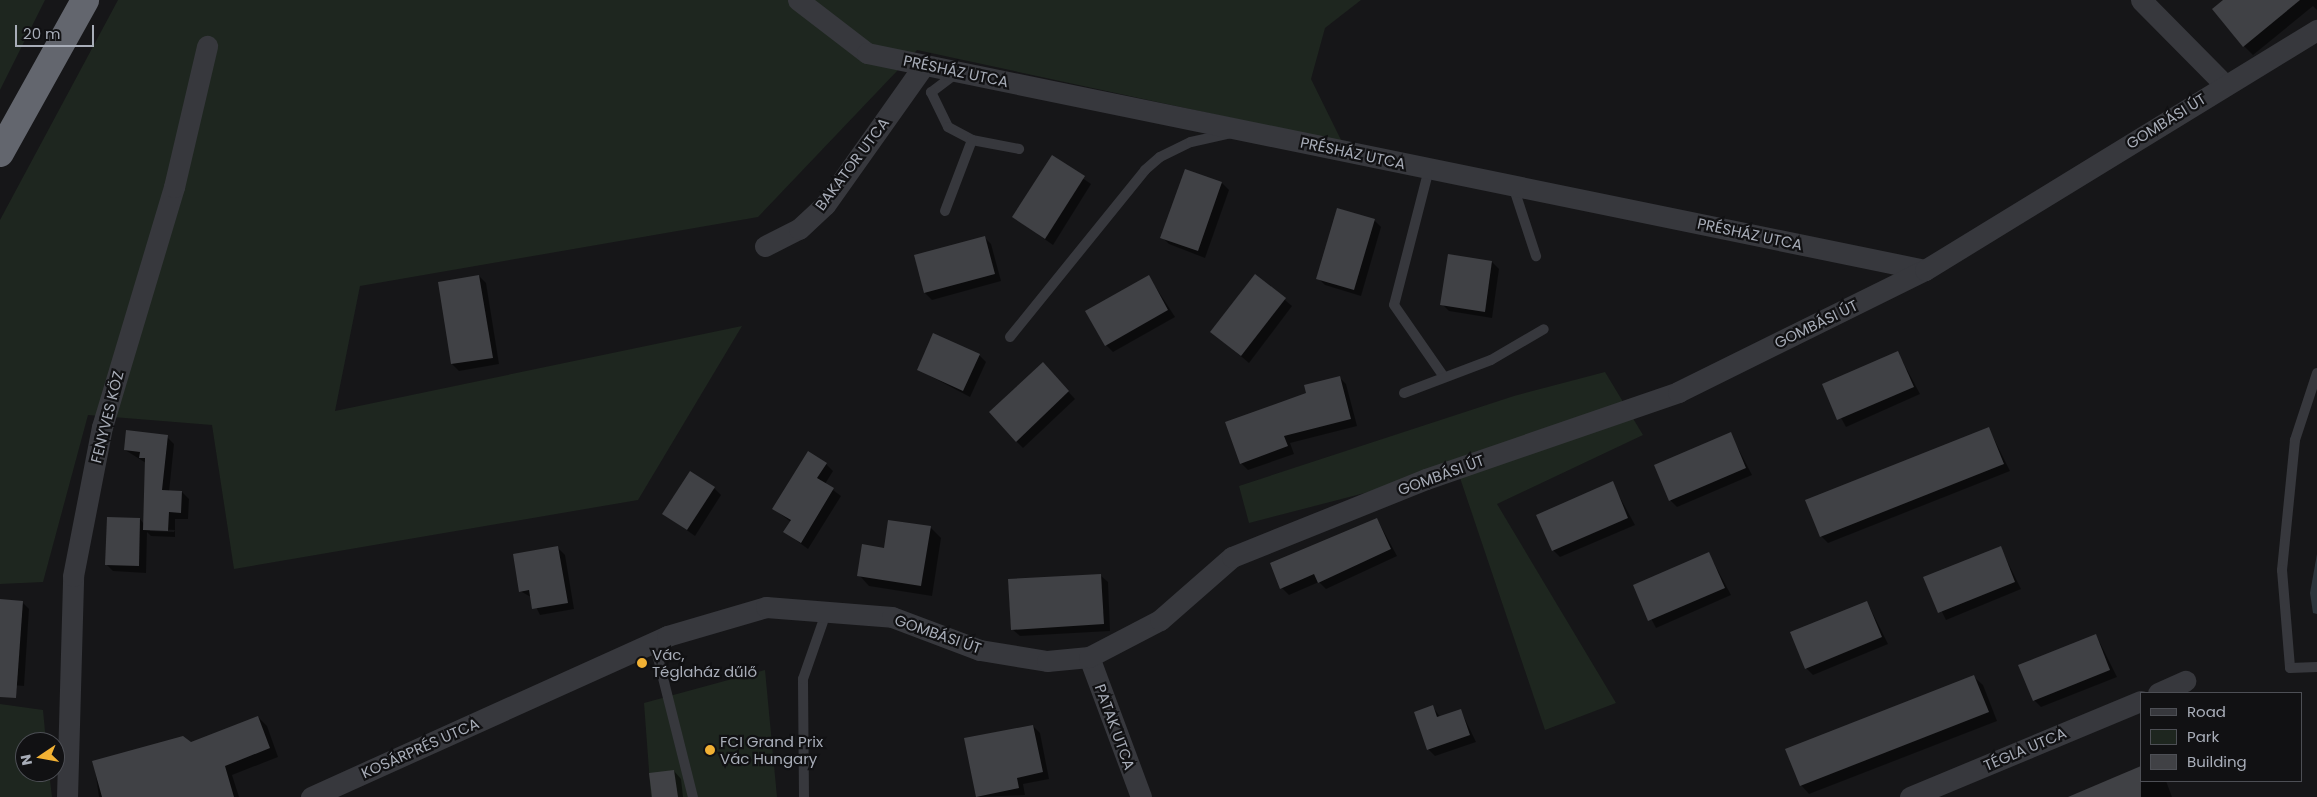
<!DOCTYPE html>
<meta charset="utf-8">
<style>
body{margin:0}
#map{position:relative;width:2317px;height:797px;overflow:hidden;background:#161618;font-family:Poppins,sans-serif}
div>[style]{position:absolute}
.green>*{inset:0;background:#1e261f}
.water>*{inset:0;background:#2c353c}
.shadow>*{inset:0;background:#0007}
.building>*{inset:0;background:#404145}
.lane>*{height:10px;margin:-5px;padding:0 5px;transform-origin:5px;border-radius:5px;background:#37383d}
.street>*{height:21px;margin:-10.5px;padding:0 10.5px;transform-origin:10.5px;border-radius:10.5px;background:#37383d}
.highway>*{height:28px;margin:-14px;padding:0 14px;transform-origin:14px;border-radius:14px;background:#63666e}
.dots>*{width:14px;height:14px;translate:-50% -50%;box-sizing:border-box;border:2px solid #111113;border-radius:50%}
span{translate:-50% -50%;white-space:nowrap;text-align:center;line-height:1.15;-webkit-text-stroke:4.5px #111113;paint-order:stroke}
.street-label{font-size:15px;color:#a8adb8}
.poi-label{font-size:15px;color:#a8adb8}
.left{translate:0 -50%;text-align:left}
.legend{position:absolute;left:2140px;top:692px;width:162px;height:90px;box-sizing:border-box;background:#111113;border:1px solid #4d4f55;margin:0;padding:6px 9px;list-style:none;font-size:15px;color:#a8adb8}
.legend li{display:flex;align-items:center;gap:10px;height:25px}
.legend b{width:25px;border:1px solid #4d4f55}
.north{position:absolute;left:15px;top:732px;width:50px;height:50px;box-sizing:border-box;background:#111113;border:1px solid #4d4f55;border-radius:50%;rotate:258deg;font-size:14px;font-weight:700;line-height:20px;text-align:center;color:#a8adb8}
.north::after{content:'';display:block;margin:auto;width:18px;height:22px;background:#f2b134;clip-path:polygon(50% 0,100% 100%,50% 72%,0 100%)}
.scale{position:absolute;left:15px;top:25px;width:79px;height:22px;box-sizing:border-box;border:2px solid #a8adb8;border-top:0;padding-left:6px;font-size:15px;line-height:18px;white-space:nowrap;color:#a8adb8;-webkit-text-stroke:4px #111113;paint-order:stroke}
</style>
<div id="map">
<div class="green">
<i style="clip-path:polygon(0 0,45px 0,0 90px)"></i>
<i style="clip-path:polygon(118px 0,1361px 0,1325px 28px,1311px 79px,1342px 142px,917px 50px,758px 217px,360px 286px,335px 411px,742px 326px,638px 500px,234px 569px,212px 425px,88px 415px,43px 582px,0 584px,0 220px)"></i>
<i style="clip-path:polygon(1605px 372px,1643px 435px,1497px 504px,1616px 703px,1545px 730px,1457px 469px,1249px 523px,1239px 486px,1514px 396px)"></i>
<i style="clip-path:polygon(765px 670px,777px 797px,651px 797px,644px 703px)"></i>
<i style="clip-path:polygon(0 704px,43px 710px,46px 742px,25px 742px,25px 772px,49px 772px,52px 797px,0 797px)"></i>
</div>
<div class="water">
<i style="clip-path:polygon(2317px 554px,2317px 614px,2313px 613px,2310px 593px)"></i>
</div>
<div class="shadow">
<i style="clip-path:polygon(2225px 0,2317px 0,2317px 10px,2313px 6px,2253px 55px,2244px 46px)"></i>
<i style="clip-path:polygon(1052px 157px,1091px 184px,1053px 245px,1013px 217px)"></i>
<i style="clip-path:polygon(1222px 183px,1229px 190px,1205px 258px,1169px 244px,1162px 237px)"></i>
<i style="clip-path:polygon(1374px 220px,1381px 227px,1361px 296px,1325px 285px,1318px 278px)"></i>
<i style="clip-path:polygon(984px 237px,991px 244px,1001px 281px,932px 300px,925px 293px,915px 256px)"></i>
<i style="clip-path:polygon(1449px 256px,1492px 262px,1499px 269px,1492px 318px,1449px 311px,1442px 304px)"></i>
<i style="clip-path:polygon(1255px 275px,1292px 306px,1249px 363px,1212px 332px)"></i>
<i style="clip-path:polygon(479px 276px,486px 283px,499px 364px,459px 371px,452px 364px)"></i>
<i style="clip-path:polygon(1149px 277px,1175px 317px,1113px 352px,1106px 345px)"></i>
<i style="clip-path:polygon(1898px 353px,1920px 394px,1846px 427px,1823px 385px)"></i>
<i style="clip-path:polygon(979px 355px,986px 362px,970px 397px,919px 370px)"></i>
<i style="clip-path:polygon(1049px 371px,1075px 399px,1023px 448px,1016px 441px)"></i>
<i style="clip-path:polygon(1339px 377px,1346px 384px,1357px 426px,1290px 443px,1294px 454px,1248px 470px,1241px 463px,1307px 394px)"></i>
<i style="clip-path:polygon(1989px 429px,2010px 471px,1828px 543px,1821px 536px)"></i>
<i style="clip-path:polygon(1730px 433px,1752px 475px,1677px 507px,1670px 500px)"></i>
<i style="clip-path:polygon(evenodd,167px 437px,174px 444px,169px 492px,182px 492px,189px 499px,188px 519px,175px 519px,175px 537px,151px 536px,147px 532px,146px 573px,113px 571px,106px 564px,140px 519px,144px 524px,146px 463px,125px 450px,167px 437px,150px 529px,175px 530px,174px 532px,150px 531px,150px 529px)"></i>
<i style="clip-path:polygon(826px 464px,833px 471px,825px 484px,841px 496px,808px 549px,785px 532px,791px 522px,774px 509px)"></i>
<i style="clip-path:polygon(1612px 483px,1635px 525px,1560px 557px,1553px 550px)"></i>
<i style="clip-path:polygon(714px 488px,721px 495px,695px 536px,664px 514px)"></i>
<i style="clip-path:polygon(1377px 519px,1397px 556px,1326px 589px,1319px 582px,1289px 595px,1282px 588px)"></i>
<i style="clip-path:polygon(931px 528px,941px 538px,932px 596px,869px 586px,859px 575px,885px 549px)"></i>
<i style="clip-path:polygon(557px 547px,565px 555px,574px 609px,540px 615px,531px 597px,520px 591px)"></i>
<i style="clip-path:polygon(2000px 547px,2021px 589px,1946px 620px,1925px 578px)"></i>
<i style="clip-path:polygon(1709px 554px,1731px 595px,1656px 628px,1634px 586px)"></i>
<i style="clip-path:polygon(1100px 575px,1108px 582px,1110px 631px,1020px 636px,1012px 629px)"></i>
<i style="clip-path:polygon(0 600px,22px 602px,29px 609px,24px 686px,0 684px)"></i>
<i style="clip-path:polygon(1867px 602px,1888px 644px,1813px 675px,1806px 668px)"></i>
<i style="clip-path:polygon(2096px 635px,2117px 677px,2041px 707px,2034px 700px)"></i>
<i style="clip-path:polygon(1974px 677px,1983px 685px,1997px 721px,1809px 794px,1801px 785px)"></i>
<i style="clip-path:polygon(1432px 706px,1441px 718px,1461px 711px,1476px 742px,1435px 756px,1428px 749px)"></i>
<i style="clip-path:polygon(258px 717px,267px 726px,278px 757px,232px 775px,239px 797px,99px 797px,94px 762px,191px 743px)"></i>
<i style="clip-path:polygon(1033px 726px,1040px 733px,1049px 779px,1023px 784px,1025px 795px,978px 797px)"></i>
<i style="clip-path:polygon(674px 771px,681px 779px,683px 797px,653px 797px)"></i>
<i style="clip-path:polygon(2141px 781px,2166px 781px,2172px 797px,2079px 797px)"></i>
</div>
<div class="building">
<i style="clip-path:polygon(2223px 0,2300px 0,2243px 47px,2212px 9px)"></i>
<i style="clip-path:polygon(1052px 155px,1085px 176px,1045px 239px,1012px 217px)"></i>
<i style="clip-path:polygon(1185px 169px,1222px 182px,1198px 251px,1160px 238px)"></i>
<i style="clip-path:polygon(1337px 208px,1375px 219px,1354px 290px,1316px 279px)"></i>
<i style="clip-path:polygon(985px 236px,995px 274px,924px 293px,914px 255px)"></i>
<i style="clip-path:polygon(1448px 254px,1492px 261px,1485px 312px,1440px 305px)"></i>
<i style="clip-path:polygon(1255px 274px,1286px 298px,1241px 356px,1210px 332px)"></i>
<i style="clip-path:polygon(479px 275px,493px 358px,451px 364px,438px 282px)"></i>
<i style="clip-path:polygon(1149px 275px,1168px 310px,1105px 346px,1085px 311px)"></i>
<i style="clip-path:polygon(933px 333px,980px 354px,963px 391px,917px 370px)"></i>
<i style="clip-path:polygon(1898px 351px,1914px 387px,1837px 420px,1822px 384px)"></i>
<i style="clip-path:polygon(1043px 362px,1069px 391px,1016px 442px,989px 412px)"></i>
<i style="clip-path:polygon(1340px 376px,1351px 419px,1284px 436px,1288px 446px,1240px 464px,1225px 422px,1306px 393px,1304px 385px)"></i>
<i style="clip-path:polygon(1989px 427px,2004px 464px,1820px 537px,1805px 500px)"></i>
<i style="clip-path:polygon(126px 430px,168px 435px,162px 490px,182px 491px,181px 513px,169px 512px,168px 531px,143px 530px,145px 458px,139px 458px,140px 452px,124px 450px)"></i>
<i style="clip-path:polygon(1731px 432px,1746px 468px,1669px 501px,1654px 465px)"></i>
<i style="clip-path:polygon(808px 451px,827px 463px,817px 478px,834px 488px,801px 543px,783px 532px,791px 520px,772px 509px)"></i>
<i style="clip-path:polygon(690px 471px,715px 487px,687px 530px,662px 514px)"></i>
<i style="clip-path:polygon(1613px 481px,1628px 518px,1552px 551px,1536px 515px)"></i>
<i style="clip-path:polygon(107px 517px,140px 518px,139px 566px,105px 565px)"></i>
<i style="clip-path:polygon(1377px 518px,1391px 549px,1318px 583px,1314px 574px,1280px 589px,1270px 563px)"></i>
<i style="clip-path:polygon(888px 520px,931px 526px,921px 586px,857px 576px,862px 544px,884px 548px)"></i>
<i style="clip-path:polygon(558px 546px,568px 603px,532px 609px,529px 590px,519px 592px,513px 554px)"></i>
<i style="clip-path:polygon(2001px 546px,2015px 582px,1938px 613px,1923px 577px)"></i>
<i style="clip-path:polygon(1709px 552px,1725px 588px,1648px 621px,1633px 585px)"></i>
<i style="clip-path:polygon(1101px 574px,1104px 624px,1011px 630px,1008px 579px)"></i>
<i style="clip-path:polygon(0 599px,23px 601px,16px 698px,0 697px)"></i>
<i style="clip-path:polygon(1867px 601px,1882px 637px,1805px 669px,1790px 632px)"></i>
<i style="clip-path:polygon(2096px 634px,2110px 670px,2033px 701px,2018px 665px)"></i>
<i style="clip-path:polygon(1974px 675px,1989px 712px,1800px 786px,1785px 749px)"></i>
<i style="clip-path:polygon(1433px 705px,1437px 717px,1461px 709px,1470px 735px,1427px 750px,1414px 712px)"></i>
<i style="clip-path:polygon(258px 716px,270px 748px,225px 766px,234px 797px,102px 797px,92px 761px,183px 736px,191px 742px)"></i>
<i style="clip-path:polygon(1033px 725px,1043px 772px,1017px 778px,1019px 788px,976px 797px,964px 738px)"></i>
<i style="clip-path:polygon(2141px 766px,2141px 797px,2068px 797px,2115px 777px)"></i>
<i style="clip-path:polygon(674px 770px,678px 797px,652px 797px,649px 773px)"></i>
</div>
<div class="lane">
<i style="left:958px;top:72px;width:34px;rotate:143deg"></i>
<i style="left:931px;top:92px;width:39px;rotate:64deg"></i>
<i style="left:948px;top:127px;width:27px;rotate:28deg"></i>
<i style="left:972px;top:140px;width:48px;rotate:10.8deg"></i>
<i style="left:1429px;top:169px;width:140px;rotate:104.4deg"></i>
<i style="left:1394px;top:305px;width:88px;rotate:55.2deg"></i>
<i style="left:1513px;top:186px;width:74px;rotate:71.8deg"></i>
<i style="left:945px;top:211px;width:76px;rotate:-69.2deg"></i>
<i style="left:1010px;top:337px;width:215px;rotate:-51deg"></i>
<i style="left:1145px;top:170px;width:20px;rotate:-41deg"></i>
<i style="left:1160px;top:157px;width:34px;rotate:-26deg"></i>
<i style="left:1191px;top:142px;width:42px;rotate:-12.4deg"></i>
<i style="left:2317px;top:373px;width:71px;rotate:108.2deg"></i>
<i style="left:2295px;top:440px;width:131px;rotate:95.7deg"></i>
<i style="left:2282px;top:570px;width:98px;rotate:85.3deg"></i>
<i style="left:2290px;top:668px;width:27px;rotate:-2deg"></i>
<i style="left:1404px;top:393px;width:93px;rotate:-20.8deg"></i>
<i style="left:1491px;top:360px;width:61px;rotate:-30.3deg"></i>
<i style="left:654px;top:642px;width:160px;rotate:75.9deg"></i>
<i style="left:804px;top:797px;width:118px;rotate:-90.5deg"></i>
<i style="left:803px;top:679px;width:73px;rotate:-70.8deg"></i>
</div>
<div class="street">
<i style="left:798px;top:0;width:87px;rotate:37.5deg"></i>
<i style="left:867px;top:53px;width:1080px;rotate:11.59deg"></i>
<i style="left:2141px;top:0;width:120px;rotate:45.3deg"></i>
<i style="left:765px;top:246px;width:38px;rotate:-27deg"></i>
<i style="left:799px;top:229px;width:35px;rotate:-43deg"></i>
<i style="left:825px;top:205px;width:171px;rotate:-54.7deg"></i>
<i style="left:1089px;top:657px;width:149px;rotate:69.6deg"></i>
<i style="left:2158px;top:693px;width:30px;rotate:-24deg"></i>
<i style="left:67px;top:797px;width:221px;rotate:-88.4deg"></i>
<i style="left:73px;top:576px;width:152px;rotate:-79deg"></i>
<i style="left:102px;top:427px;width:251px;rotate:-73.3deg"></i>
<i style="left:174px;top:187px;width:145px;rotate:-76.8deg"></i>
<i style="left:311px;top:797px;width:391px;rotate:-24.3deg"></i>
<i style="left:667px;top:636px;width:103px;rotate:-16.3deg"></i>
<i style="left:766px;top:607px;width:126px;rotate:4.5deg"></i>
<i style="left:892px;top:617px;width:94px;rotate:20.6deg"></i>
<i style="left:980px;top:650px;width:68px;rotate:9.3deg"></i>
<i style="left:1047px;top:661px;width:42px;rotate:-5.4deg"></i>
<i style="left:1089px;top:657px;width:80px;rotate:-27.5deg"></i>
<i style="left:1160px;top:620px;width:96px;rotate:-41.2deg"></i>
<i style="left:1232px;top:557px;width:209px;rotate:-21.9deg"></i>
<i style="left:1426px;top:479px;width:267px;rotate:-19deg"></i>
<i style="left:1678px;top:392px;width:275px;rotate:-26.3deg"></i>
<i style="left:1925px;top:270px;width:460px;rotate:-31.5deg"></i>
<i style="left:1910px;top:797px;width:250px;rotate:-22.6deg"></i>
</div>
<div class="highway">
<i style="left:0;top:153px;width:175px;rotate:-60.9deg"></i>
</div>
<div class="dots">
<i style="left:642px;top:663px;background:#f2b134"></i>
<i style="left:710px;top:750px;background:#f2b134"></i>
</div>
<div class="street-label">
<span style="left:956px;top:71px;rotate:12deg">PRÉSHÁZ UTCA</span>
<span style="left:2166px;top:121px;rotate:-32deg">GOMBÁSI ÚT</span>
<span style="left:1353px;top:153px;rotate:12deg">PRÉSHÁZ UTCA</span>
<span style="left:852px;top:164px;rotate:-53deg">BAKATOR UTCA</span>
<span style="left:1750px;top:234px;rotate:12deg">PRÉSHÁZ UTCA</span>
<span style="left:1816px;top:324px;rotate:-26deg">GOMBÁSI ÚT</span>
<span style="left:107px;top:417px;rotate:-76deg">FENYVES KÖZ</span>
<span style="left:1441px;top:475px;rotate:-20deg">GOMBÁSI ÚT</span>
<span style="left:938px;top:634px;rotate:19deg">GOMBÁSI ÚT</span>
<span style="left:1115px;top:727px;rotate:70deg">PATAK UTCA</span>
<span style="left:420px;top:748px;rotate:-24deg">KOSÁRPRÉS UTCA</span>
<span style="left:2025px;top:749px;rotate:-23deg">TÉGLA UTCA</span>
</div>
<div class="poi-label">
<span class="left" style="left:652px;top:663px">Vác,<br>Téglaház dűlő</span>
<span class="left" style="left:720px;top:750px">FCI Grand Prix<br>Vác Hungary</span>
</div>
<ul class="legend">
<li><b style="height:6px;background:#37383d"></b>Road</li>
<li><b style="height:14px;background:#1e261f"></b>Park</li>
<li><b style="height:14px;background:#404145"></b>Building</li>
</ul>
<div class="north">N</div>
<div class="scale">20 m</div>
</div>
